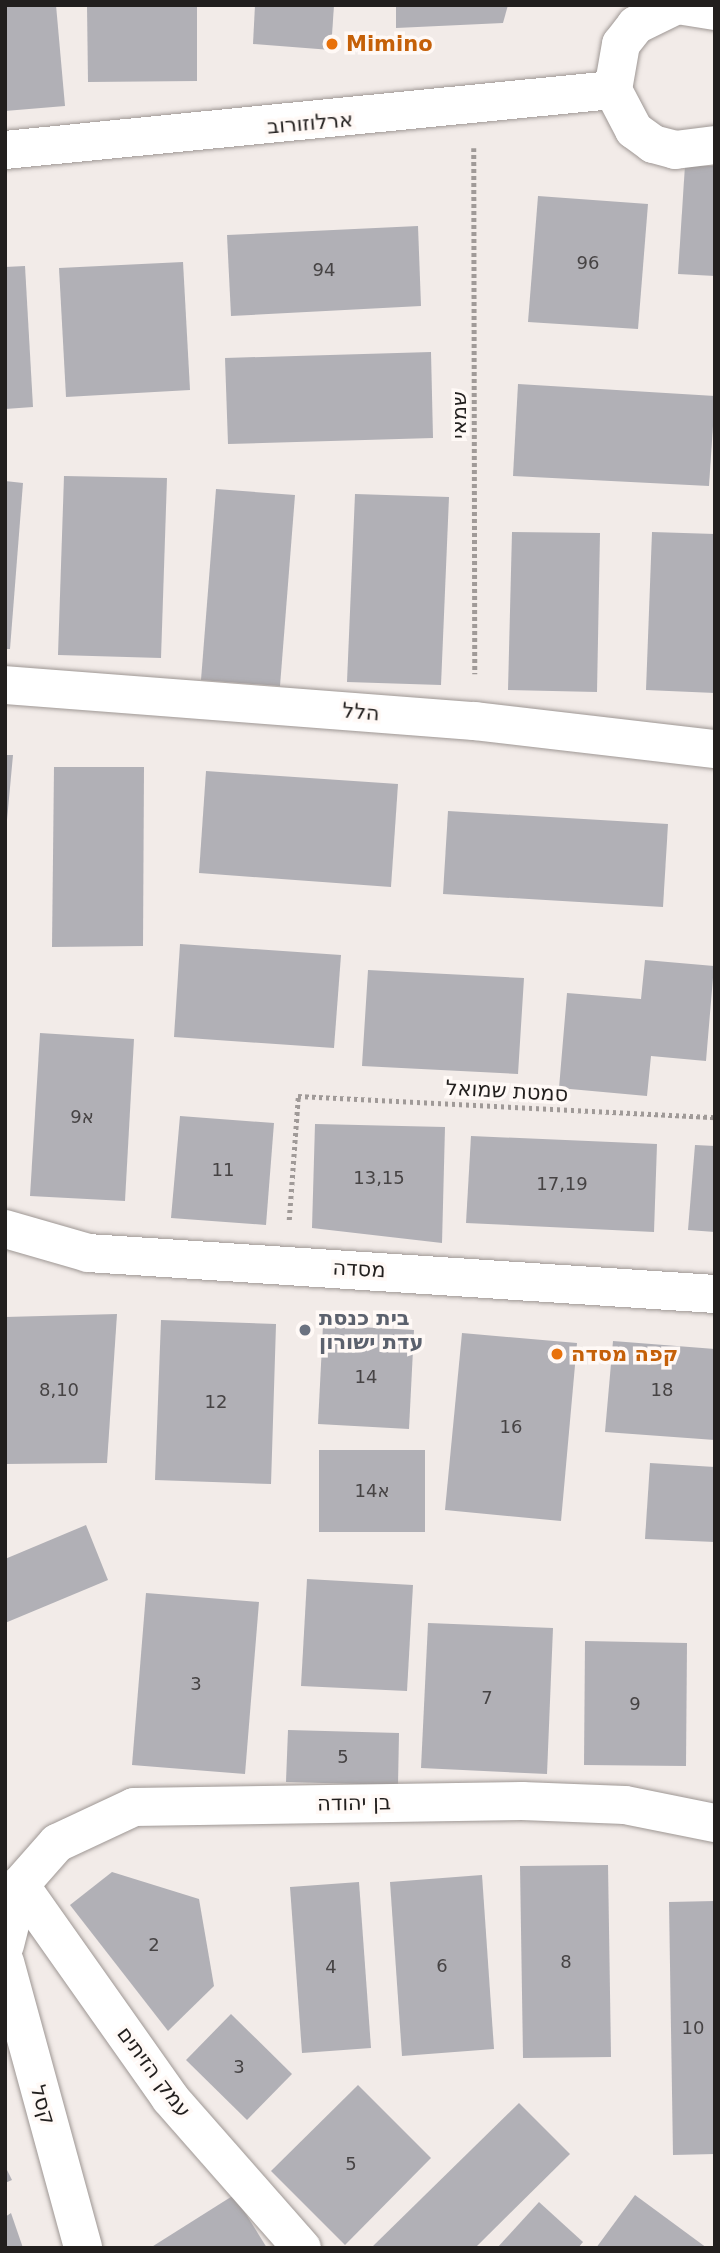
<!DOCTYPE html>
<meta charset="utf-8">
<style>
body{margin:0}
#map{position:relative;width:720px;height:2253px;overflow:hidden;background:#f2ebe8;font-family:"DejaVu Sans",Heebo,sans-serif}
div>[style]{position:absolute}
.building>*{inset:0;background:#b1b0b6}
.path>*{height:4.5px;margin-top:-2.25px;transform-origin:0;background:repeating-linear-gradient(90deg,#a09a98 0 3.5px,transparent 0 7px)}
.roads{filter:drop-shadow(0 0 2px #9e9794) drop-shadow(0 0 2px #9e9794)}
.minor>*{height:38px;margin:-19px;padding:0 19px;transform-origin:19px;border-radius:19px;background:#fff}
.dots>*{width:19px;height:19px;translate:-50% -50%;box-sizing:border-box;border:4px solid #fff9f6;border-radius:50%}
span{translate:-50% -50%;white-space:nowrap;text-align:center;line-height:1.15;-webkit-text-stroke:7px #fff9f6;paint-order:stroke}
.number-label{font-size:18px;color:#464344}
.number-label span{-webkit-text-stroke-width:0}
.food-label{font-size:21px;color:#c56008;font-weight:700}
.left{translate:0 -50%;text-align:left}
.street-label{font-size:21px;color:#221f1e}
.worship-label{font-size:21px;color:#5b616d;font-weight:700}
.frame{position:absolute;inset:0;border:7px solid #221f1e;pointer-events:none}
</style>
<div id="map">
<div class="building">
<i style="clip-path:polygon(5px 5px,56px 5px,65px 106px,5px 111px)"></i>
<i style="clip-path:polygon(87px 5px,197px 5px,197px 81px,88px 82px)"></i>
<i style="clip-path:polygon(255px 5px,334px 5px,331px 50px,253px 44px)"></i>
<i style="clip-path:polygon(396px 5px,508px 5px,503px 23px,396px 28px)"></i>
<i style="clip-path:polygon(685px 165px,715px 166px,715px 276px,678px 274px)"></i>
<i style="clip-path:polygon(538px 196px,648px 204px,638px 329px,528px 322px)"></i>
<i style="clip-path:polygon(418px 226px,421px 306px,231px 316px,227px 235px)"></i>
<i style="clip-path:polygon(183px 262px,190px 390px,66px 397px,59px 268px)"></i>
<i style="clip-path:polygon(25px 266px,33px 407px,5px 409px,5px 267px)"></i>
<i style="clip-path:polygon(431px 352px,433px 438px,228px 444px,225px 358px)"></i>
<i style="clip-path:polygon(518px 384px,715px 396px,709px 486px,513px 476px)"></i>
<i style="clip-path:polygon(64px 476px,167px 478px,161px 658px,58px 655px)"></i>
<i style="clip-path:polygon(5px 481px,23px 483px,10px 649px,5px 649px)"></i>
<i style="clip-path:polygon(216px 489px,295px 495px,280px 686px,201px 680px)"></i>
<i style="clip-path:polygon(355px 494px,449px 497px,441px 685px,347px 682px)"></i>
<i style="clip-path:polygon(512px 532px,600px 533px,597px 692px,508px 690px)"></i>
<i style="clip-path:polygon(652px 532px,715px 534px,715px 693px,646px 690px)"></i>
<i style="clip-path:polygon(5px 755px,13px 755px,7px 820px,5px 820px)"></i>
<i style="clip-path:polygon(54px 767px,144px 767px,143px 946px,52px 947px)"></i>
<i style="clip-path:polygon(206px 771px,398px 784px,391px 887px,199px 873px)"></i>
<i style="clip-path:polygon(448px 811px,668px 824px,663px 907px,443px 894px)"></i>
<i style="clip-path:polygon(180px 944px,341px 955px,334px 1048px,174px 1037px)"></i>
<i style="clip-path:polygon(645px 960px,714px 966px,706px 1061px,651px 1056px,647px 1096px,559px 1088px,567px 993px,641px 999px)"></i>
<i style="clip-path:polygon(368px 970px,524px 978px,518px 1074px,362px 1066px)"></i>
<i style="clip-path:polygon(40px 1033px,134px 1039px,125px 1201px,30px 1196px)"></i>
<i style="clip-path:polygon(180px 1116px,274px 1123px,266px 1225px,171px 1218px)"></i>
<i style="clip-path:polygon(315px 1124px,445px 1127px,442px 1243px,312px 1228px)"></i>
<i style="clip-path:polygon(471px 1136px,657px 1144px,654px 1232px,466px 1223px)"></i>
<i style="clip-path:polygon(695px 1145px,715px 1146px,715px 1232px,688px 1230px)"></i>
<i style="clip-path:polygon(117px 1314px,107px 1463px,5px 1464px,5px 1317px)"></i>
<i style="clip-path:polygon(161px 1320px,276px 1324px,271px 1484px,155px 1480px)"></i>
<i style="clip-path:polygon(323px 1325px,414px 1330px,409px 1429px,318px 1424px)"></i>
<i style="clip-path:polygon(462px 1333px,577px 1343px,561px 1521px,445px 1510px)"></i>
<i style="clip-path:polygon(613px 1341px,715px 1349px,715px 1440px,605px 1432px)"></i>
<i style="clip-path:polygon(319px 1450px,425px 1450px,425px 1532px,319px 1532px)"></i>
<i style="clip-path:polygon(650px 1463px,715px 1467px,715px 1542px,645px 1539px)"></i>
<i style="clip-path:polygon(86px 1525px,108px 1580px,5px 1623px,5px 1559px)"></i>
<i style="clip-path:polygon(307px 1579px,413px 1585px,407px 1691px,301px 1686px)"></i>
<i style="clip-path:polygon(146px 1593px,259px 1602px,245px 1774px,132px 1765px)"></i>
<i style="clip-path:polygon(428px 1623px,553px 1628px,547px 1774px,421px 1768px)"></i>
<i style="clip-path:polygon(585px 1641px,687px 1643px,686px 1766px,584px 1765px)"></i>
<i style="clip-path:polygon(288px 1730px,399px 1733px,398px 1785px,286px 1782px)"></i>
<i style="clip-path:polygon(608px 1865px,611px 2057px,523px 2058px,520px 1866px)"></i>
<i style="clip-path:polygon(112px 1872px,199px 1899px,214px 1986px,168px 2031px,70px 1905px)"></i>
<i style="clip-path:polygon(482px 1875px,494px 2049px,402px 2056px,390px 1882px)"></i>
<i style="clip-path:polygon(359px 1882px,371px 2048px,302px 2053px,290px 1887px)"></i>
<i style="clip-path:polygon(715px 1901px,715px 2154px,673px 2155px,669px 1902px)"></i>
<i style="clip-path:polygon(231px 2014px,292px 2074px,247px 2120px,186px 2060px)"></i>
<i style="clip-path:polygon(358px 2085px,431px 2158px,345px 2245px,271px 2171px)"></i>
<i style="clip-path:polygon(519px 2103px,570px 2154px,475px 2248px,371px 2248px)"></i>
<i style="clip-path:polygon(5px 2166px,12px 2180px,5px 2183px)"></i>
<i style="clip-path:polygon(234px 2195px,267px 2248px,150px 2248px)"></i>
<i style="clip-path:polygon(635px 2195px,707px 2248px,596px 2248px)"></i>
<i style="clip-path:polygon(539px 2202px,583px 2242px,578px 2248px,497px 2248px)"></i>
<i style="clip-path:polygon(11px 2213px,23px 2248px,5px 2248px,5px 2217px)"></i>
</div>
<div class="path">
<i style="left:474px;top:148px;width:526px;rotate:89.89deg"></i>
<i style="left:289px;top:1220px;width:124px;rotate:-85.8deg"></i>
<i style="left:298px;top:1096px;width:418px;rotate:2.9deg"></i>
</div>
<div class="roads">
<div class="minor">
<i style="left:715px;top:11px;width:38px;rotate:-171deg"></i>
<i style="left:677px;top:5px;width:46px;rotate:154deg"></i>
<i style="left:636px;top:25px;width:24px;rotate:128deg"></i>
<i style="left:621px;top:44px;width:47px;rotate:99.9deg"></i>
<i style="left:613px;top:90px;width:45px;rotate:62.3deg"></i>
<i style="left:634px;top:130px;width:24px;rotate:36deg"></i>
<i style="left:653px;top:144px;width:23px;rotate:15deg"></i>
<i style="left:675px;top:150px;width:40px;rotate:-7.1deg"></i>
<i style="left:5px;top:150px;width:611px;rotate:-5.64deg"></i>
<i style="left:5px;top:685px;width:471px;rotate:4.4deg"></i>
<i style="left:475px;top:721px;width:242px;rotate:6.7deg"></i>
<i style="left:5px;top:1229px;width:86px;rotate:16.1deg"></i>
<i style="left:88px;top:1253px;width:628px;rotate:3.74deg"></i>
<i style="left:20px;top:1885px;width:261px;rotate:54.8deg"></i>
<i style="left:170px;top:2098px;width:200px;rotate:48.7deg"></i>
<i style="left:5px;top:1945px;width:62px;rotate:-76deg"></i>
<i style="left:20px;top:1885px;width:56px;rotate:-48.6deg"></i>
<i style="left:57px;top:1843px;width:85px;rotate:-25.1deg"></i>
<i style="left:134px;top:1807px;width:388px;rotate:-0.9deg"></i>
<i style="left:522px;top:1801px;width:103px;rotate:2.2deg"></i>
<i style="left:625px;top:1805px;width:92px;rotate:11.3deg"></i>
<i style="left:5px;top:1962px;width:296px;rotate:74.7deg"></i>
</div>
</div>
<div class="dots">
<i style="left:332px;top:44px;background:#e8710a"></i>
<i style="left:305px;top:1330px;background:#6b7280"></i>
<i style="left:557px;top:1354px;background:#e8710a"></i>
</div>
<div class="number-label">
<span style="left:588px;top:263px">96</span>
<span style="left:324px;top:270px">94</span>
<span style="left:82px;top:1117px">9א</span>
<span style="left:223px;top:1170px">11</span>
<span style="left:379px;top:1178px">13,15</span>
<span style="left:562px;top:1184px">17,19</span>
<span style="left:366px;top:1377px">14</span>
<span style="left:59px;top:1390px">8,10</span>
<span style="left:662px;top:1390px">18</span>
<span style="left:216px;top:1402px">12</span>
<span style="left:511px;top:1427px">16</span>
<span style="left:372px;top:1491px">14א</span>
<span style="left:196px;top:1684px">3</span>
<span style="left:487px;top:1698px">7</span>
<span style="left:635px;top:1704px">9</span>
<span style="left:343px;top:1757px">5</span>
<span style="left:154px;top:1945px">2</span>
<span style="left:566px;top:1962px">8</span>
<span style="left:442px;top:1966px">6</span>
<span style="left:331px;top:1967px">4</span>
<span style="left:693px;top:2028px">10</span>
<span style="left:239px;top:2067px">3</span>
<span style="left:351px;top:2164px">5</span>
</div>
<div class="food-label">
<span class="left" style="left:346px;top:44px">Mimino</span>
<span class="left" style="left:571px;top:1354px">קפה מסדה</span>
</div>
<div class="street-label">
<span style="left:310px;top:123px;rotate:-5deg">ארלוזורוב</span>
<span style="left:459px;top:415px;rotate:-90deg">שמאי</span>
<span style="left:361px;top:712px;rotate:5deg">הלל</span>
<span style="left:507px;top:1091px;rotate:3deg">סמטת שמואל</span>
<span style="left:359px;top:1269px;rotate:3deg">מסדה</span>
<span style="left:354px;top:1803px;rotate:-1deg">בן יהודה</span>
<span style="left:154px;top:2072px;rotate:53deg">עמק הזיתים</span>
<span style="left:43px;top:2105px;rotate:73deg">קסל</span>
</div>
<div class="worship-label">
<span class="left" style="left:319px;top:1330px">בית כנסת<br>עדת ישורון</span>
</div>
<div class="frame"></div>
</div>
